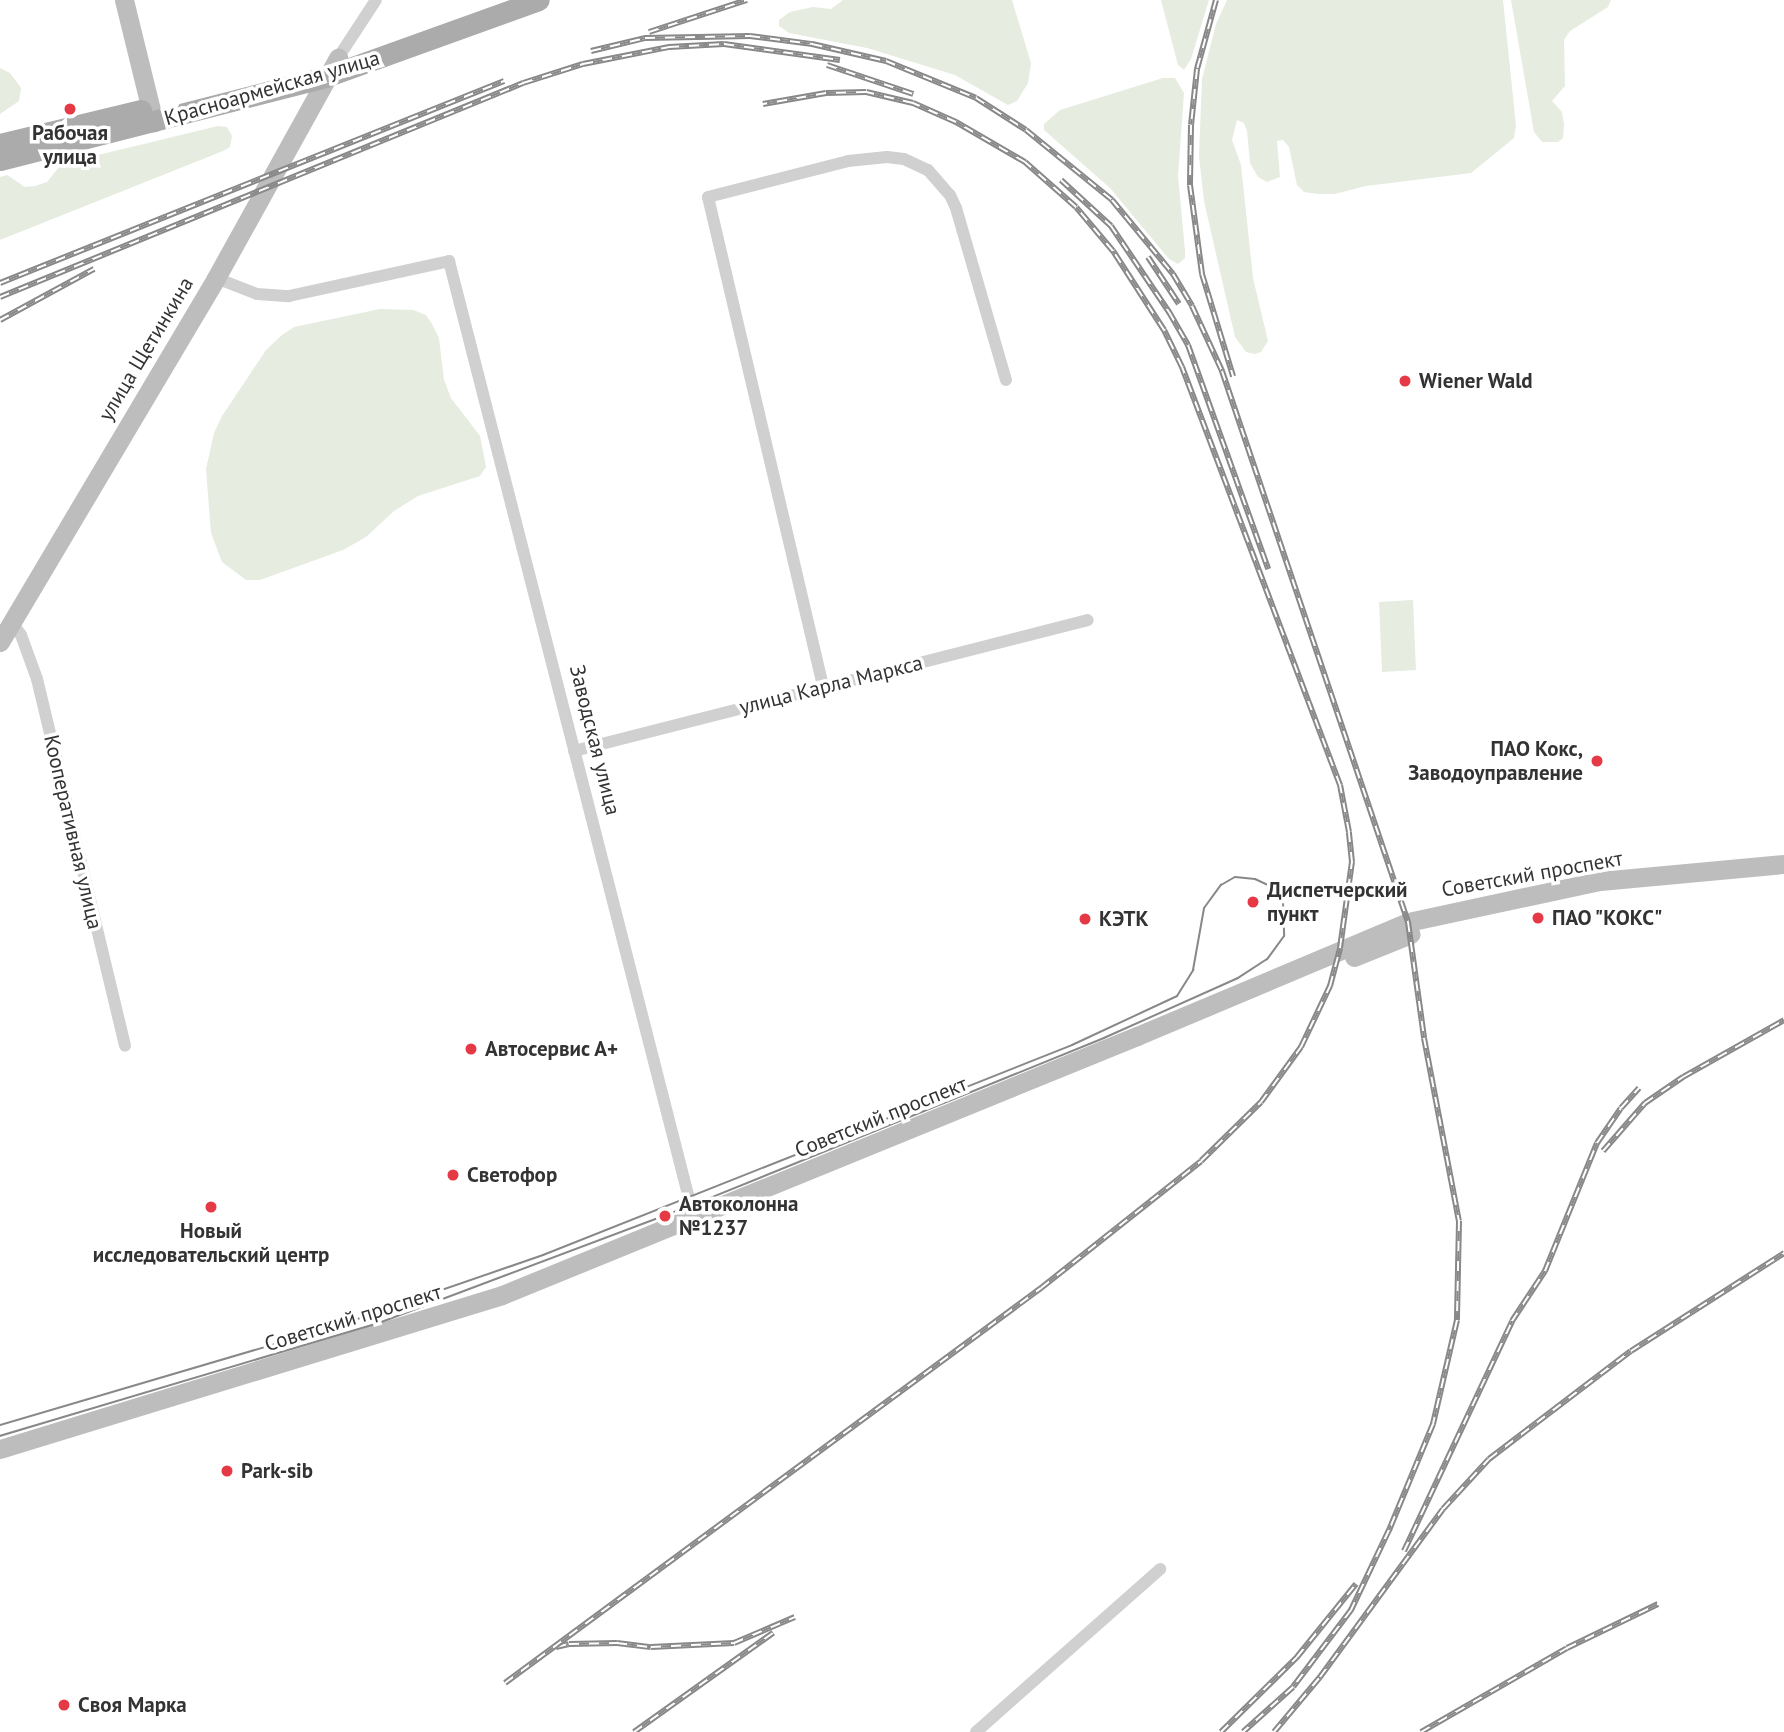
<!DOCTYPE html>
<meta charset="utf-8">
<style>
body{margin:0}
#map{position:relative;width:1784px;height:1732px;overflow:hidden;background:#fff;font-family:"PT Sans",sans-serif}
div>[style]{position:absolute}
.green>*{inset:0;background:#e6ecdf}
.street>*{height:12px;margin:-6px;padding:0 6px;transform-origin:6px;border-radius:6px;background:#d0d0d0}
.secondary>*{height:19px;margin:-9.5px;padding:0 9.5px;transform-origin:9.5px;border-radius:9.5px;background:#bdbdbd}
.primary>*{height:21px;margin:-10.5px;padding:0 10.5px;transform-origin:10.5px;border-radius:10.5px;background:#ababab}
.tram>*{height:2px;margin:-1px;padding:0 1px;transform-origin:1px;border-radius:1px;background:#888}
.rail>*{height:6px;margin-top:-3px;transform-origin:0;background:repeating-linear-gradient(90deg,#fff 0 10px,#888 0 20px);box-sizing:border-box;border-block:2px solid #888}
.dots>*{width:19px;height:19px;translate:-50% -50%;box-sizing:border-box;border:4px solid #fff;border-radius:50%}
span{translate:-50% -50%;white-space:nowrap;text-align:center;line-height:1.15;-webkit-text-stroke:7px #fff;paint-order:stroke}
.street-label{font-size:21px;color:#333}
.poi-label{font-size:21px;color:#333;font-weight:700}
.left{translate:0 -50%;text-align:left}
.right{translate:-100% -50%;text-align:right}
</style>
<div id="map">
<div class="green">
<i style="clip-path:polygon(843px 0,1012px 0,1031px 63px,1028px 83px,1017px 101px,1008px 105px,955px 75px,867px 48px,789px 33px,779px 26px,779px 20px,790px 12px,813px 7px,831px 9px)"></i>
<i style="clip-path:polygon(1161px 0,1209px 0,1191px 59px,1184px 70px,1178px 65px)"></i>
<i style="clip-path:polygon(1227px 0,1503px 0,1516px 126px,1514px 138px,1471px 173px,1366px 186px,1335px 194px,1318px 194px,1304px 192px,1297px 185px,1289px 147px,1283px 140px,1277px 141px,1280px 177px,1267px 182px,1258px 177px,1250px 163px,1247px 131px,1244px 123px,1237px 120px,1232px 140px,1241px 165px,1253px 278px,1268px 341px,1261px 352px,1255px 354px,1246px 352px,1235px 337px,1204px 201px,1199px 156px,1202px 79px,1216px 24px)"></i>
<i style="clip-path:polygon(1511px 0,1611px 0,1608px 7px,1570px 31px,1564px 40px,1565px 86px,1552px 101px,1562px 112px,1564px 124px,1563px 138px,1558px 142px,1542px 142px,1534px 132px)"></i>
<i style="clip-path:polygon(0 68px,10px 73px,21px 88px,19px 101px,0 114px)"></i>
<i style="clip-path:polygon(1163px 78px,1175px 78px,1184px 93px,1178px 176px,1185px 251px,1185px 258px,1178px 264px,1169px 259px,1110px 188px,1044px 130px,1044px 124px,1060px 110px)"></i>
<i style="clip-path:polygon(218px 126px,227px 127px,232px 136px,230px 147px,223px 151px,0 240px,0 177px,7px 175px,25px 187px,35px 186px,47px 182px,59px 167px,69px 162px)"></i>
<i style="clip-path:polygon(380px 309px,413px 310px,426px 315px,432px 324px,439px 338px,444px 380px,451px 398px,480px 436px,486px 467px,480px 476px,418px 496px,394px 511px,366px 537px,343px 550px,260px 580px,246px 580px,222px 562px,211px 533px,206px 469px,214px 433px,222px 416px,266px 350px,282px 335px,294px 327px)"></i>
<i style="clip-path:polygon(1413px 600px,1416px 670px,1382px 672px,1379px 602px)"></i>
</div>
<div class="street">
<i style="left:338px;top:58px;width:69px;rotate:-56.8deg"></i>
<i style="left:216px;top:278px;width:44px;rotate:21.3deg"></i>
<i style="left:257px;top:294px;width:32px;rotate:4deg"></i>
<i style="left:289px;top:296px;width:164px;rotate:-12.3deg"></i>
<i style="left:449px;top:261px;width:988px;rotate:75.64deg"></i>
<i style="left:11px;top:622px;width:16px;rotate:52deg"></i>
<i style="left:21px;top:635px;width:47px;rotate:70deg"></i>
<i style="left:37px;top:679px;width:377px;rotate:76.5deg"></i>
<i style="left:823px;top:686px;width:502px;rotate:-103.23deg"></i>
<i style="left:708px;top:197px;width:145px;rotate:-14.4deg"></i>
<i style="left:848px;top:161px;width:39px;rotate:-6deg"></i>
<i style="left:887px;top:157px;width:17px;rotate:7deg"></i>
<i style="left:904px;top:159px;width:26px;rotate:25deg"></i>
<i style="left:928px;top:170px;width:33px;rotate:49deg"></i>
<i style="left:950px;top:195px;width:14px;rotate:65deg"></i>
<i style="left:956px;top:208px;width:179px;rotate:73.8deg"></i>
<i style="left:574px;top:751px;width:530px;rotate:-14.3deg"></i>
<i style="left:976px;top:1732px;width:246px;rotate:-41.5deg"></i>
</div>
<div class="secondary">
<i style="left:124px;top:0;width:126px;rotate:76.2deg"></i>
<i style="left:0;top:642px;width:423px;rotate:-59.3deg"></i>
<i style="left:216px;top:278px;width:252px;rotate:-61deg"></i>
<i style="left:1354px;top:957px;width:61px;rotate:-22deg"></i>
<i style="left:0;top:1449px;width:525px;rotate:-17.05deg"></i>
<i style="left:502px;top:1295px;width:686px;rotate:-22.19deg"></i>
<i style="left:1137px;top:1036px;width:294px;rotate:-22.8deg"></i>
<i style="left:1408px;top:922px;width:196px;rotate:-12.1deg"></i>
<i style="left:1600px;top:881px;width:185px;rotate:-5.3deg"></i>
</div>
<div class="primary">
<i style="left:0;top:144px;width:145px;rotate:-13.6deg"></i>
<i style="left:0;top:160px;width:335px;rotate:-14.3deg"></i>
<i style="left:325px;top:77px;width:227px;rotate:-19.8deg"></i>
</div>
<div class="tram">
<i style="left:0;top:1425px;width:351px;rotate:-16.4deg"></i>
<i style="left:337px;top:1326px;width:218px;rotate:-19deg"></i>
<i style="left:543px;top:1255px;width:569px;rotate:-21.65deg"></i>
<i style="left:1072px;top:1045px;width:116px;rotate:-25deg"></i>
<i style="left:1177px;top:996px;width:31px;rotate:-58deg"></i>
<i style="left:1193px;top:970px;width:63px;rotate:-79.9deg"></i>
<i style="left:1204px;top:908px;width:29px;rotate:-54deg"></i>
<i style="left:1221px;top:885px;width:16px;rotate:-30deg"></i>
<i style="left:1235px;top:877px;width:20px;rotate:6deg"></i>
<i style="left:1255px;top:879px;width:19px;rotate:25deg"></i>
<i style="left:1272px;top:887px;width:19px;rotate:54deg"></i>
<i style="left:1283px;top:902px;width:34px;rotate:88deg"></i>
<i style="left:1284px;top:936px;width:29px;rotate:126deg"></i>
<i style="left:1267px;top:959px;width:35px;rotate:147deg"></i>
<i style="left:1238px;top:978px;width:147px;rotate:155.9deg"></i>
<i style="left:1104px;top:1038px;width:447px;rotate:157.9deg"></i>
<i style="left:690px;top:1206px;width:329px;rotate:159.4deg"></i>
<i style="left:382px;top:1322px;width:399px;rotate:163.4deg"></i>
</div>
<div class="rail">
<i style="left:1216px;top:0;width:72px;rotate:105.4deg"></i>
<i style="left:1197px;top:69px;width:56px;rotate:96.1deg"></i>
<i style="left:1191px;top:125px;width:60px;rotate:91deg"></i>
<i style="left:1190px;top:185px;width:90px;rotate:82.3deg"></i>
<i style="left:1202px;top:274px;width:107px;rotate:73.1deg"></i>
<i style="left:649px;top:32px;width:103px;rotate:-18.1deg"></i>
<i style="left:591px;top:51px;width:56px;rotate:-13.5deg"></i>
<i style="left:645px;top:38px;width:105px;rotate:-1.1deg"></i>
<i style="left:750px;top:36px;width:63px;rotate:7.4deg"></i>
<i style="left:812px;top:44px;width:76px;rotate:12.9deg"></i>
<i style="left:886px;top:61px;width:97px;rotate:22.3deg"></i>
<i style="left:976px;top:98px;width:59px;rotate:32.6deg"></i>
<i style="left:1026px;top:130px;width:111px;rotate:39.1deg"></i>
<i style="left:1112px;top:200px;width:96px;rotate:50.5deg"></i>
<i style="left:1173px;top:274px;width:37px;rotate:59deg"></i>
<i style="left:1192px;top:306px;width:72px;rotate:65.2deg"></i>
<i style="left:1222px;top:371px;width:582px;rotate:71.35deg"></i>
<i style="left:1408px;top:922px;width:117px;rotate:82.1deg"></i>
<i style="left:1424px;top:1038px;width:186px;rotate:79.2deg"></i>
<i style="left:1459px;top:1221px;width:99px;rotate:91.2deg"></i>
<i style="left:1457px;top:1320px;width:107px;rotate:103deg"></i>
<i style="left:1433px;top:1424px;width:115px;rotate:112.5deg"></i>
<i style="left:1389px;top:1530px;width:89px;rotate:115.4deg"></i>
<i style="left:1351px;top:1610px;width:96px;rotate:127deg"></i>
<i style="left:1293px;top:1687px;width:67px;rotate:138deg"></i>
<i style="left:827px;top:65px;width:91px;rotate:18.6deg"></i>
<i style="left:1061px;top:180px;width:68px;rotate:42.6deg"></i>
<i style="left:1111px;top:226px;width:104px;rotate:56deg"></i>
<i style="left:1169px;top:312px;width:38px;rotate:60deg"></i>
<i style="left:1188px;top:345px;width:238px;rotate:70.3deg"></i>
<i style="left:1148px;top:257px;width:56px;rotate:56.6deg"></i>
<i style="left:0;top:283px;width:543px;rotate:-21.84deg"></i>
<i style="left:0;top:297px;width:565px;rotate:-22.25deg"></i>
<i style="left:523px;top:83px;width:63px;rotate:-17.6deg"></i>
<i style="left:583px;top:64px;width:88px;rotate:-11.2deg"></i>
<i style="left:669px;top:47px;width:55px;rotate:-3.1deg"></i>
<i style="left:724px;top:44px;width:117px;rotate:7.9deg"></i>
<i style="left:0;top:320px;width:107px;rotate:-28.5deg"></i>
<i style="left:1603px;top:1151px;width:64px;rotate:-48.8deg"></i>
<i style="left:1645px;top:1103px;width:46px;rotate:-34.4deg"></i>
<i style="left:1683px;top:1077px;width:116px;rotate:-29.4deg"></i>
<i style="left:1404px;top:1551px;width:254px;rotate:-64.8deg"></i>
<i style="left:1512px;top:1321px;width:60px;rotate:-56.6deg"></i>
<i style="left:1545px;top:1271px;width:138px;rotate:-67.9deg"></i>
<i style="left:1597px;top:1143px;width:42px;rotate:-55.6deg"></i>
<i style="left:1621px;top:1108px;width:27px;rotate:-48deg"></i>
<i style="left:556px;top:1647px;width:13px;rotate:-13deg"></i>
<i style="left:569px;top:1644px;width:48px;rotate:-1.2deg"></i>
<i style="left:617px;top:1643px;width:34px;rotate:7deg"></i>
<i style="left:651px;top:1647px;width:83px;rotate:-2.8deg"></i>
<i style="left:734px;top:1643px;width:66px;rotate:-23.1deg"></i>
<i style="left:505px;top:1683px;width:666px;rotate:-36.39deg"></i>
<i style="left:1041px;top:1288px;width:204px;rotate:-38.4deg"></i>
<i style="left:1201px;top:1161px;width:84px;rotate:-44.5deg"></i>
<i style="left:1261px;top:1102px;width:68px;rotate:-54deg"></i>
<i style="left:1301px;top:1047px;width:68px;rotate:-64.6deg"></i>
<i style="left:1330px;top:986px;width:39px;rotate:-75deg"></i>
<i style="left:1340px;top:948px;width:87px;rotate:-82.1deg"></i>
<i style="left:1352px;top:862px;width:30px;rotate:-96deg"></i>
<i style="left:1349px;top:832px;width:48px;rotate:-100.8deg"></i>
<i style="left:1340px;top:785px;width:447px;rotate:-110.7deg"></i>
<i style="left:1182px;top:367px;width:41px;rotate:-115.9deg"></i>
<i style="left:1164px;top:330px;width:94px;rotate:-122.8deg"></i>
<i style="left:1113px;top:251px;width:57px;rotate:-130.1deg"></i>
<i style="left:1076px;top:207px;width:68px;rotate:-138.6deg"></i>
<i style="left:1025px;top:162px;width:80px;rotate:-149.9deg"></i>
<i style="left:956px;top:122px;width:47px;rotate:-156.2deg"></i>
<i style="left:913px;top:103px;width:48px;rotate:-166.8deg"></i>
<i style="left:866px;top:92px;width:40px;rotate:178.6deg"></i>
<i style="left:826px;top:93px;width:64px;rotate:170.1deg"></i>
<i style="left:634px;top:1732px;width:171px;rotate:-35.5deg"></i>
<i style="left:1221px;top:1732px;width:107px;rotate:-44.6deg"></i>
<i style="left:1297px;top:1657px;width:94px;rotate:-51.1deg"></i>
<i style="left:1274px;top:1732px;width:72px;rotate:-50.1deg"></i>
<i style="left:1320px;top:1677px;width:208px;rotate:-53.8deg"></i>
<i style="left:1443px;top:1509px;width:68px;rotate:-47.4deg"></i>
<i style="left:1489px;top:1459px;width:178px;rotate:-37.3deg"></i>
<i style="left:1631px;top:1351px;width:182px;rotate:-32.6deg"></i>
<i style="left:1421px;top:1732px;width:168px;rotate:-29.9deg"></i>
<i style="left:1567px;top:1648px;width:101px;rotate:-25.8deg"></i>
</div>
<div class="dots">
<i style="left:70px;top:109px;background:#e63946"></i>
<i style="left:1405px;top:381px;background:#e63946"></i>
<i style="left:1597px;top:761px;background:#e63946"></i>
<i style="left:1253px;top:902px;background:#e63946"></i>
<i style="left:1538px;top:918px;background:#e63946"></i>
<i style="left:1085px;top:919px;background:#e63946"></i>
<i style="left:471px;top:1049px;background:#e63946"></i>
<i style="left:453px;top:1175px;background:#e63946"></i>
<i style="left:211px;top:1207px;background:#e63946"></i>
<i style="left:665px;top:1216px;background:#e63946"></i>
<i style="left:227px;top:1471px;background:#e63946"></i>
<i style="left:64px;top:1705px;background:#e63946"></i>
</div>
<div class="street-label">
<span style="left:272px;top:88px;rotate:-16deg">Красноармейская улица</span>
<span style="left:146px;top:349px;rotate:-59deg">улица Щетинкина</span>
<span style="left:831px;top:685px;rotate:-14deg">улица Карла Маркса</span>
<span style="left:595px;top:740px;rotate:76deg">Заводская улица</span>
<span style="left:73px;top:832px;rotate:77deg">Кооперативная улица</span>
<span style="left:1532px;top:874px;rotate:-10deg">Советский проспект</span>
<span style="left:881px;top:1117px;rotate:-22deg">Советский проспект</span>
<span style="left:353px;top:1318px;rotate:-17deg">Советский проспект</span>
</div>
<div class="poi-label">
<span style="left:70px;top:145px">Рабочая<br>улица</span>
<span class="left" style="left:1419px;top:381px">Wiener Wald</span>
<span class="right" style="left:1583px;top:761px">ПАО Кокс,<br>Заводоуправление</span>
<span class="left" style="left:1267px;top:902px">Диспетчерский<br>пункт</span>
<span class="left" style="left:1552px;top:918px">ПАО "КОКС"</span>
<span class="left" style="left:1099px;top:919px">КЭТК</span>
<span class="left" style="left:485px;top:1049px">Автосервис А+</span>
<span class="left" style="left:467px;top:1175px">Светофор</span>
<span class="left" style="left:679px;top:1216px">Автоколонна<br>№1237</span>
<span style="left:211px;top:1243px">Новый<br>исследовательский центр</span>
<span class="left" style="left:241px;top:1471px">Park-sib</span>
<span class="left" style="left:78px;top:1705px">Своя Марка</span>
</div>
</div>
